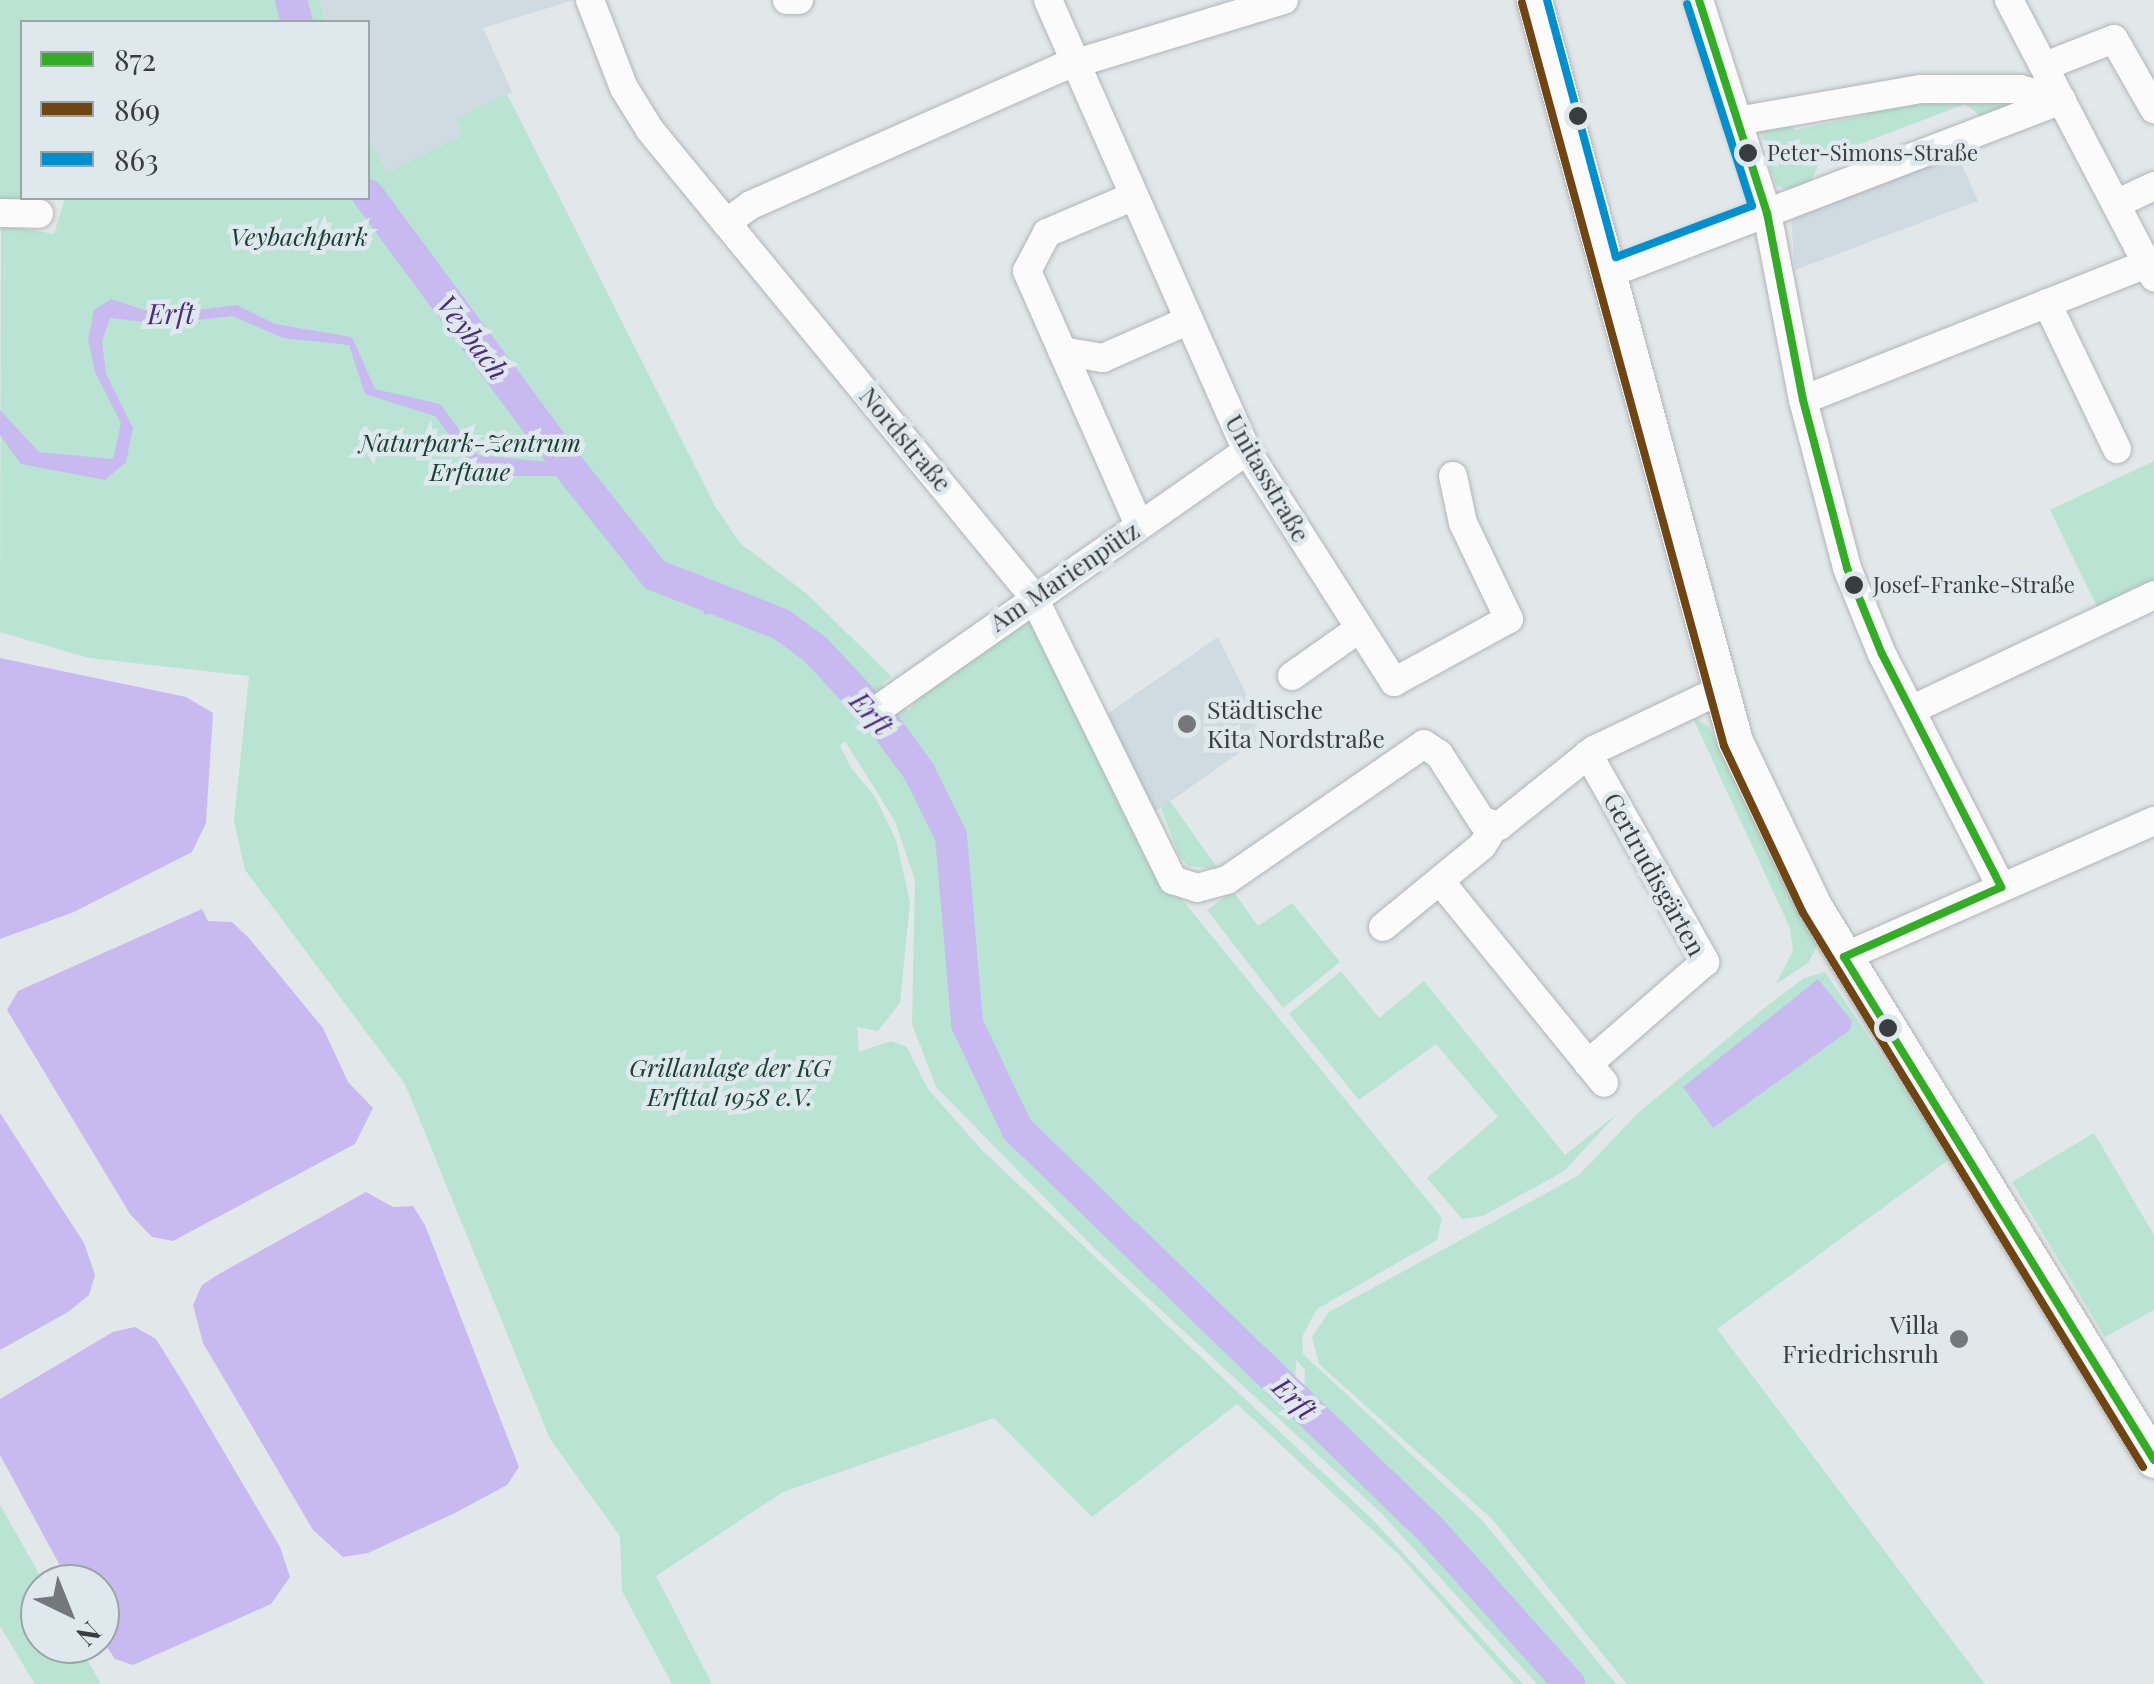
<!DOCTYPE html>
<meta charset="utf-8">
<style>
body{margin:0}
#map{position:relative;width:2154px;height:1684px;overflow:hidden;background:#e2e7ea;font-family:"Playfair Display",serif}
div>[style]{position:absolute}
.built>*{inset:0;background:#cfdae1}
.green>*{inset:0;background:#b9e4d3}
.water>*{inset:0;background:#c8baf0}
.stream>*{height:5px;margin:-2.5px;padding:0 2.5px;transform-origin:2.5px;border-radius:2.5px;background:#c8baf0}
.river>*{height:32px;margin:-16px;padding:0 16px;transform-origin:16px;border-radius:16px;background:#c8baf0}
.roads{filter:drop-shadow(0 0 2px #b1b5b7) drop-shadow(0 0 2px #b1b5b7)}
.minor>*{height:28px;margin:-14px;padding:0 14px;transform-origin:14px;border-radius:14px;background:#fbfbfc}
.major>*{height:35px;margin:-17.5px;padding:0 17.5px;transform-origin:17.5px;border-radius:17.5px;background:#fbfbfc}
.bus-1>*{height:8px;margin:-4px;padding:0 4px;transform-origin:4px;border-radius:4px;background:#34ad26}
.bus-2>*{height:8px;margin:-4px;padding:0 4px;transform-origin:4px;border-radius:4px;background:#704514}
.bus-3>*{height:8px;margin:-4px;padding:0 4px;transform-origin:4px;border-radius:4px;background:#0090d0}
.dots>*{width:28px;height:28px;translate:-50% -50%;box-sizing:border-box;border:5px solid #dfe8ed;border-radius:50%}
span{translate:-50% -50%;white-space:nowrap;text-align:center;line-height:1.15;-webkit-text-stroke:9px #dfe8ed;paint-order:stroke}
.bus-label{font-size:22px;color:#3a3d3f}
.left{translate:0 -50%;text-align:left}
.park-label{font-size:25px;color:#174130;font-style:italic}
.street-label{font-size:25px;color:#3a3d3f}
.poi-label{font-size:25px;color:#3a3d3f}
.right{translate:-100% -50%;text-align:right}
.water-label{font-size:28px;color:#4e2a82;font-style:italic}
.legend{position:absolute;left:20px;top:20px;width:350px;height:180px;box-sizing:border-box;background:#dfe8ed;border:2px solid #9da4a7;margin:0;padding:12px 18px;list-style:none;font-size:30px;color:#3a3d3f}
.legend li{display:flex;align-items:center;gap:20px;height:50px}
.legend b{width:50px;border:2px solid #9da4a7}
.north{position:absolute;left:20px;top:1564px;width:100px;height:100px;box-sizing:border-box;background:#dfe8ed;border:2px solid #9da4a7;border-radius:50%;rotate:137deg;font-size:28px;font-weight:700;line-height:40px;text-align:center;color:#3a3d3f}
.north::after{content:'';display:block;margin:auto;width:35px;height:45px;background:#75787b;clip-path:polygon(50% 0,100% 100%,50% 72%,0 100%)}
</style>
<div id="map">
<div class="built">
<i style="clip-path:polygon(319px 0,574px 0,483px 28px,512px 92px,456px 119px,463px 135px,385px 174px,368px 136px,368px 22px,325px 22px)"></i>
<i style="clip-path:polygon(1956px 152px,1978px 201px,1795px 270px,1791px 215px)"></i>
<i style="clip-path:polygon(1218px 637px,1266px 734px,1155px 812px,1107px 714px)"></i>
</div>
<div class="green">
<i style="clip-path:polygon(0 0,319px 0,325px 22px,22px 22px,22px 198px,29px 198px,5px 205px,0 203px)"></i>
<i style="clip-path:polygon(507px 94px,715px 506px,740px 543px,806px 593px,892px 677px,882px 683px,896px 702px,909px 711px,918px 695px,1028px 609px,1157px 869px,1442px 1218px,1437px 1240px,1317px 1309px,1302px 1337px,1303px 1354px,1481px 1519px,1616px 1684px,1580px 1684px,1453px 1539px,1304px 1396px,1305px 1370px,1296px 1360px,1295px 1387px,1022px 1123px,985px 1055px,971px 1008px,961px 841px,926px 766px,883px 710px,872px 720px,927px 798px,945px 843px,949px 968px,959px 1024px,1005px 1128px,1447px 1555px,1560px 1684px,1537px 1684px,1382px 1514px,1096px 1250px,936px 1087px,912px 1024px,915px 880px,895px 821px,845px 741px,840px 746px,852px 769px,875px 797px,896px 840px,910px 902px,900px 1003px,878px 1031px,857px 1027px,859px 1052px,891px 1041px,907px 1047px,928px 1089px,981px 1149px,1374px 1521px,1523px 1684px,1515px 1684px,1398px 1554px,1237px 1404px,1092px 1517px,994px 1418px,783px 1492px,656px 1576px,712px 1684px,672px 1684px,622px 1591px,620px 1536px,550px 1439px,405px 1084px,245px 870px,234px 821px,249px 676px,89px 658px,0 632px,1px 225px,54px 234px,65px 198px,368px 198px,368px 136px,386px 173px,462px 135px,456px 119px)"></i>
<i style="clip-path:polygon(1873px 100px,2019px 102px,1987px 121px,1965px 104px,1821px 159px,1810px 183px,1790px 191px,1776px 185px,1769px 166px,1776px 163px,1758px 128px,1786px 120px,1795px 130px,1866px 115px)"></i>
<i style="clip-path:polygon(2154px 461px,2154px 583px,2098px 609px,2050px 510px)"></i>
<i style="clip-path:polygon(1692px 716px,1709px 727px,1817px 946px,1808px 963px,1776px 984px,1793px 951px,1790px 928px)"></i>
<i style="clip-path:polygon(1170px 801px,1218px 869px,1188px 866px,1179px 855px,1161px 808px)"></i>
<i style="clip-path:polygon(1233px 891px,1258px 926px,1292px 903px,1340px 962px,1283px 1008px,1207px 910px)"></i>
<i style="clip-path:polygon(1341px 971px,1379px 1018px,1424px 981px,1565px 1155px,1618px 1113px,1564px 1171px,1483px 1216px,1462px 1219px,1427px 1178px,1498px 1117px,1436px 1044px,1359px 1100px,1289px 1014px)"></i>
<i style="clip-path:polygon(1825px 972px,1951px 1158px,1717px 1329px,1985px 1684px,1627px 1684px,1492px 1519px,1319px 1364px,1312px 1337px,1329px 1312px,1579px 1175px,1638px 1113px,1763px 1009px,1804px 978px)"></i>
<i style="clip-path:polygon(2094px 1133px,2154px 1235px,2154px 1310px,2105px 1337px,2012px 1182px)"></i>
<i style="clip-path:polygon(0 1505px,45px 1584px,40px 1644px,78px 1644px,101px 1684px,35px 1684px,0 1626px)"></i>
</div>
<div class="water">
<i style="clip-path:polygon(111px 299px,160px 315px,237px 305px,275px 324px,352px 337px,375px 389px,440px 404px,478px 455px,577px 465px,606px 491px,609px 513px,558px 476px,510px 476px,472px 466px,435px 416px,365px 394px,349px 345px,283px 338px,232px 316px,164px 324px,110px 318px,102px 342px,106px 373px,133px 428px,126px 462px,105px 480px,21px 464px,0 435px,0 410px,39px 452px,113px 459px,121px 423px,95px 372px,88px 339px,94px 310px)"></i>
<i style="clip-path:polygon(0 658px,186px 697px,213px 713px,206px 823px,192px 852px,74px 912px,0 939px)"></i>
<i style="clip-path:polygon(202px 909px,208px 921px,232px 922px,248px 937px,323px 1028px,348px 1082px,373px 1108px,355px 1144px,173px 1241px,152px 1237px,130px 1214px,7px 1010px,18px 991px)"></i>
<i style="clip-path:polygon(1818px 979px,1852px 1021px,1850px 1030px,1713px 1128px,1683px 1087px)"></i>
<i style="clip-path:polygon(0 1113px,84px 1243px,95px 1275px,89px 1295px,68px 1312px,0 1350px)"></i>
<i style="clip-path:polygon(366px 1192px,393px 1207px,413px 1206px,425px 1225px,519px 1467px,507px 1485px,455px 1513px,368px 1553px,343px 1557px,313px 1530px,203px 1343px,193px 1305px,202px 1285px,219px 1274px)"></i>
<i style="clip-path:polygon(135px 1327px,156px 1339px,184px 1384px,280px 1547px,290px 1577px,271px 1604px,133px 1665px,115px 1659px,100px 1637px,100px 1584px,70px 1584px,0 1455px,0 1399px,113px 1332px)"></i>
</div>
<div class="stream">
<i style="left:706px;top:612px;width:19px;rotate:-74deg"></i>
</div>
<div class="river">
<i style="left:291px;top:0;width:23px;rotate:75deg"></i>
<i style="left:368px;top:195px;width:353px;rotate:53.5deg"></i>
<i style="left:581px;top:482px;width:119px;rotate:51.5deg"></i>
<i style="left:655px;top:575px;width:135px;rotate:21.3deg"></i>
<i style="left:781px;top:624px;width:44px;rotate:36.6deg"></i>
<i style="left:816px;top:650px;width:98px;rotate:47.1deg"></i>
<i style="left:883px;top:722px;width:63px;rotate:54deg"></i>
<i style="left:920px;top:773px;width:70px;rotate:63.8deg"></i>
<i style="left:951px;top:836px;width:189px;rotate:85.1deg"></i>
<i style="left:967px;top:1024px;width:116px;rotate:64.5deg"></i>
<i style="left:1017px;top:1129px;width:576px;rotate:44.09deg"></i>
<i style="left:1431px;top:1530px;width:207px;rotate:48.1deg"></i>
</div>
<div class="roads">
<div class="minor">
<i style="left:590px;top:0;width:94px;rotate:68.9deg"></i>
<i style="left:624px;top:88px;width:49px;rotate:58.2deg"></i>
<i style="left:650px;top:130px;width:603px;rotate:50.58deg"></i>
<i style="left:1033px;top:596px;width:317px;rotate:63.8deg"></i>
<i style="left:1173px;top:880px;width:25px;rotate:18deg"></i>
<i style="left:1197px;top:888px;width:31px;rotate:-15deg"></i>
<i style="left:1227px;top:880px;width:239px;rotate:-34.6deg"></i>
<i style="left:1424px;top:744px;width:18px;rotate:34deg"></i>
<i style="left:1439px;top:754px;width:80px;rotate:57.3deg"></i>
<i style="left:1482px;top:821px;width:18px;rotate:16deg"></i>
<i style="left:1499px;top:826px;width:122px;rotate:-38.7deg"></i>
<i style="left:1594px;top:750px;width:137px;rotate:-25.4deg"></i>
<i style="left:787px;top:0;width:12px"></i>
<i style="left:1048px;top:0;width:493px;rotate:66.2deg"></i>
<i style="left:1247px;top:451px;width:274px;rotate:57.5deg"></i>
<i style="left:1394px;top:682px;width:131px;rotate:-28.7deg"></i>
<i style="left:1509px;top:619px;width:106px;rotate:-115.6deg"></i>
<i style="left:1463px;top:523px;width:48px;rotate:-102deg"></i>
<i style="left:1699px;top:0;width:224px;rotate:72.3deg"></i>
<i style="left:1767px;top:213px;width:190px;rotate:79.1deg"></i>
<i style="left:1803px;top:400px;width:174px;rotate:75.3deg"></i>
<i style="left:1847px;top:568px;width:93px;rotate:67.9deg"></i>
<i style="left:1882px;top:654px;width:262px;rotate:62.9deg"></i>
<i style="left:2009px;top:0;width:313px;rotate:62.4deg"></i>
<i style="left:2045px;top:66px;width:74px;rotate:-21.4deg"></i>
<i style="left:2114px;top:39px;width:81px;rotate:60.3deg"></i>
<i style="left:1737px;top:121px;width:187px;rotate:-9.9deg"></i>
<i style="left:1921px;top:89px;width:99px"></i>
<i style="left:2020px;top:89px;width:43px;rotate:14.7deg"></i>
<i style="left:1134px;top:196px;width:95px;rotate:157deg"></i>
<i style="left:1047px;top:233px;width:43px;rotate:117.8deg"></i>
<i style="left:1027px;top:271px;width:278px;rotate:66.2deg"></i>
<i style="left:2116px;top:204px;width:42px;rotate:-25.3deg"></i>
<i style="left:0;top:213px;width:39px;rotate:1deg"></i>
<i style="left:726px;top:223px;width:31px;rotate:-36deg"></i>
<i style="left:751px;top:205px;width:338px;rotate:-23.9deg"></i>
<i style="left:1060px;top:68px;width:234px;rotate:-16.9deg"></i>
<i style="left:1608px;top:274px;width:486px;rotate:-21deg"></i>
<i style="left:2047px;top:303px;width:162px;rotate:64.4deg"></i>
<i style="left:1062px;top:351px;width:42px;rotate:9.7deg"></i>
<i style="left:1103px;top:358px;width:94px;rotate:-23.8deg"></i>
<i style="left:1803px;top:400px;width:370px;rotate:-21.6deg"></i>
<i style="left:1292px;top:676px;width:83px;rotate:-35.2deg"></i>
<i style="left:884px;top:705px;width:443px;rotate:-35deg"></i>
<i style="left:1911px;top:710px;width:269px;rotate:-25.3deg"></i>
<i style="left:1588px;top:754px;width:239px;rotate:60.6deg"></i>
<i style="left:1705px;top:962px;width:155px;rotate:138.9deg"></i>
<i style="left:1440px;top:881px;width:260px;rotate:50.9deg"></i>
<i style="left:1383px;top:927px;width:128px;rotate:-39.3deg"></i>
<i style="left:1482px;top:846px;width:22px;rotate:-58deg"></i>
<i style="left:1844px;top:957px;width:339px;rotate:-23.7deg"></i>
</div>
<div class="major">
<i style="left:1534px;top:0;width:768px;rotate:74.82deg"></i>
<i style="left:1735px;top:741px;width:183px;rotate:64.4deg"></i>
<i style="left:1814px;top:906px;width:650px;rotate:58.46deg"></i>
</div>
</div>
<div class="bus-1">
<i style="left:1699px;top:0;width:224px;rotate:72.3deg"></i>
<i style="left:1767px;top:213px;width:190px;rotate:79.1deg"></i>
<i style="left:1803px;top:400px;width:174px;rotate:75.3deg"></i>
<i style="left:1847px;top:568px;width:93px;rotate:67.9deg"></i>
<i style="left:1882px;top:654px;width:262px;rotate:62.9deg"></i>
<i style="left:1844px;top:957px;width:591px;rotate:58.35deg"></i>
<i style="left:1844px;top:957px;width:172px;rotate:-24deg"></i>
</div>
<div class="bus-2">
<i style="left:1522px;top:3px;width:770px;rotate:74.79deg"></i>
<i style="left:1724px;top:746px;width:185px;rotate:64.7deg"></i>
<i style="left:1803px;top:913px;width:650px;rotate:58.46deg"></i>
</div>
<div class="bus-3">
<i style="left:1547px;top:0;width:266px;rotate:75deg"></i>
<i style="left:1616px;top:257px;width:145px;rotate:-20.6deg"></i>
<i style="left:1752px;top:206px;width:212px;rotate:-107.8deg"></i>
</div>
<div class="dots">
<i style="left:1578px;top:116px;background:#3a3d3f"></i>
<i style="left:1748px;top:153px;background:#3a3d3f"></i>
<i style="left:1854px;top:585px;background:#3a3d3f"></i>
<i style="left:1187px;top:724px;background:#75787b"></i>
<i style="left:1888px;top:1028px;background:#3a3d3f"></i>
<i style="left:1959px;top:1339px;background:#75787b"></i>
</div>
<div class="bus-label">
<span class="left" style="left:1767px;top:153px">Peter-Simons-Straße</span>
<span class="left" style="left:1873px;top:585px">Josef-Franke-Straße</span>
</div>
<div class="park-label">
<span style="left:299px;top:236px">Veybachpark</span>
<span style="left:470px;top:457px">Naturpark-Zentrum<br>Erftaue</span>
<span style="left:730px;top:1082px">Grillanlage der KG<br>Erfttal 1958 e.V.</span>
</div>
<div class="street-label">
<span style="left:906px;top:439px;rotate:50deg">Nordstraße</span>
<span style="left:1268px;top:478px;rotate:60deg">Unitasstraße</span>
<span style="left:1064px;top:576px;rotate:-34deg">Am Marienpütz</span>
<span style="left:1655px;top:874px;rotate:61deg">Gertrudisgärten</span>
</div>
<div class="poi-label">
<span class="left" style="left:1207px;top:724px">Städtische<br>Kita Nordstraße</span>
<span class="right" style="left:1939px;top:1339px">Villa<br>Friedrichsruh</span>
</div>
<div class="water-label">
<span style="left:171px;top:313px;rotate:-1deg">Erft</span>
<span style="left:473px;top:337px;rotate:53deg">Veybach</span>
<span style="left:872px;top:713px;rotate:48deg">Erft</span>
<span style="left:1295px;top:1398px;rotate:44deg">Erft</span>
</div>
<ul class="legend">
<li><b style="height:12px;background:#34ad26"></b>872</li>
<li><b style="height:12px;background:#704514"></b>869</li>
<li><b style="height:12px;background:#0090d0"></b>863</li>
</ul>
<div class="north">N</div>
</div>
